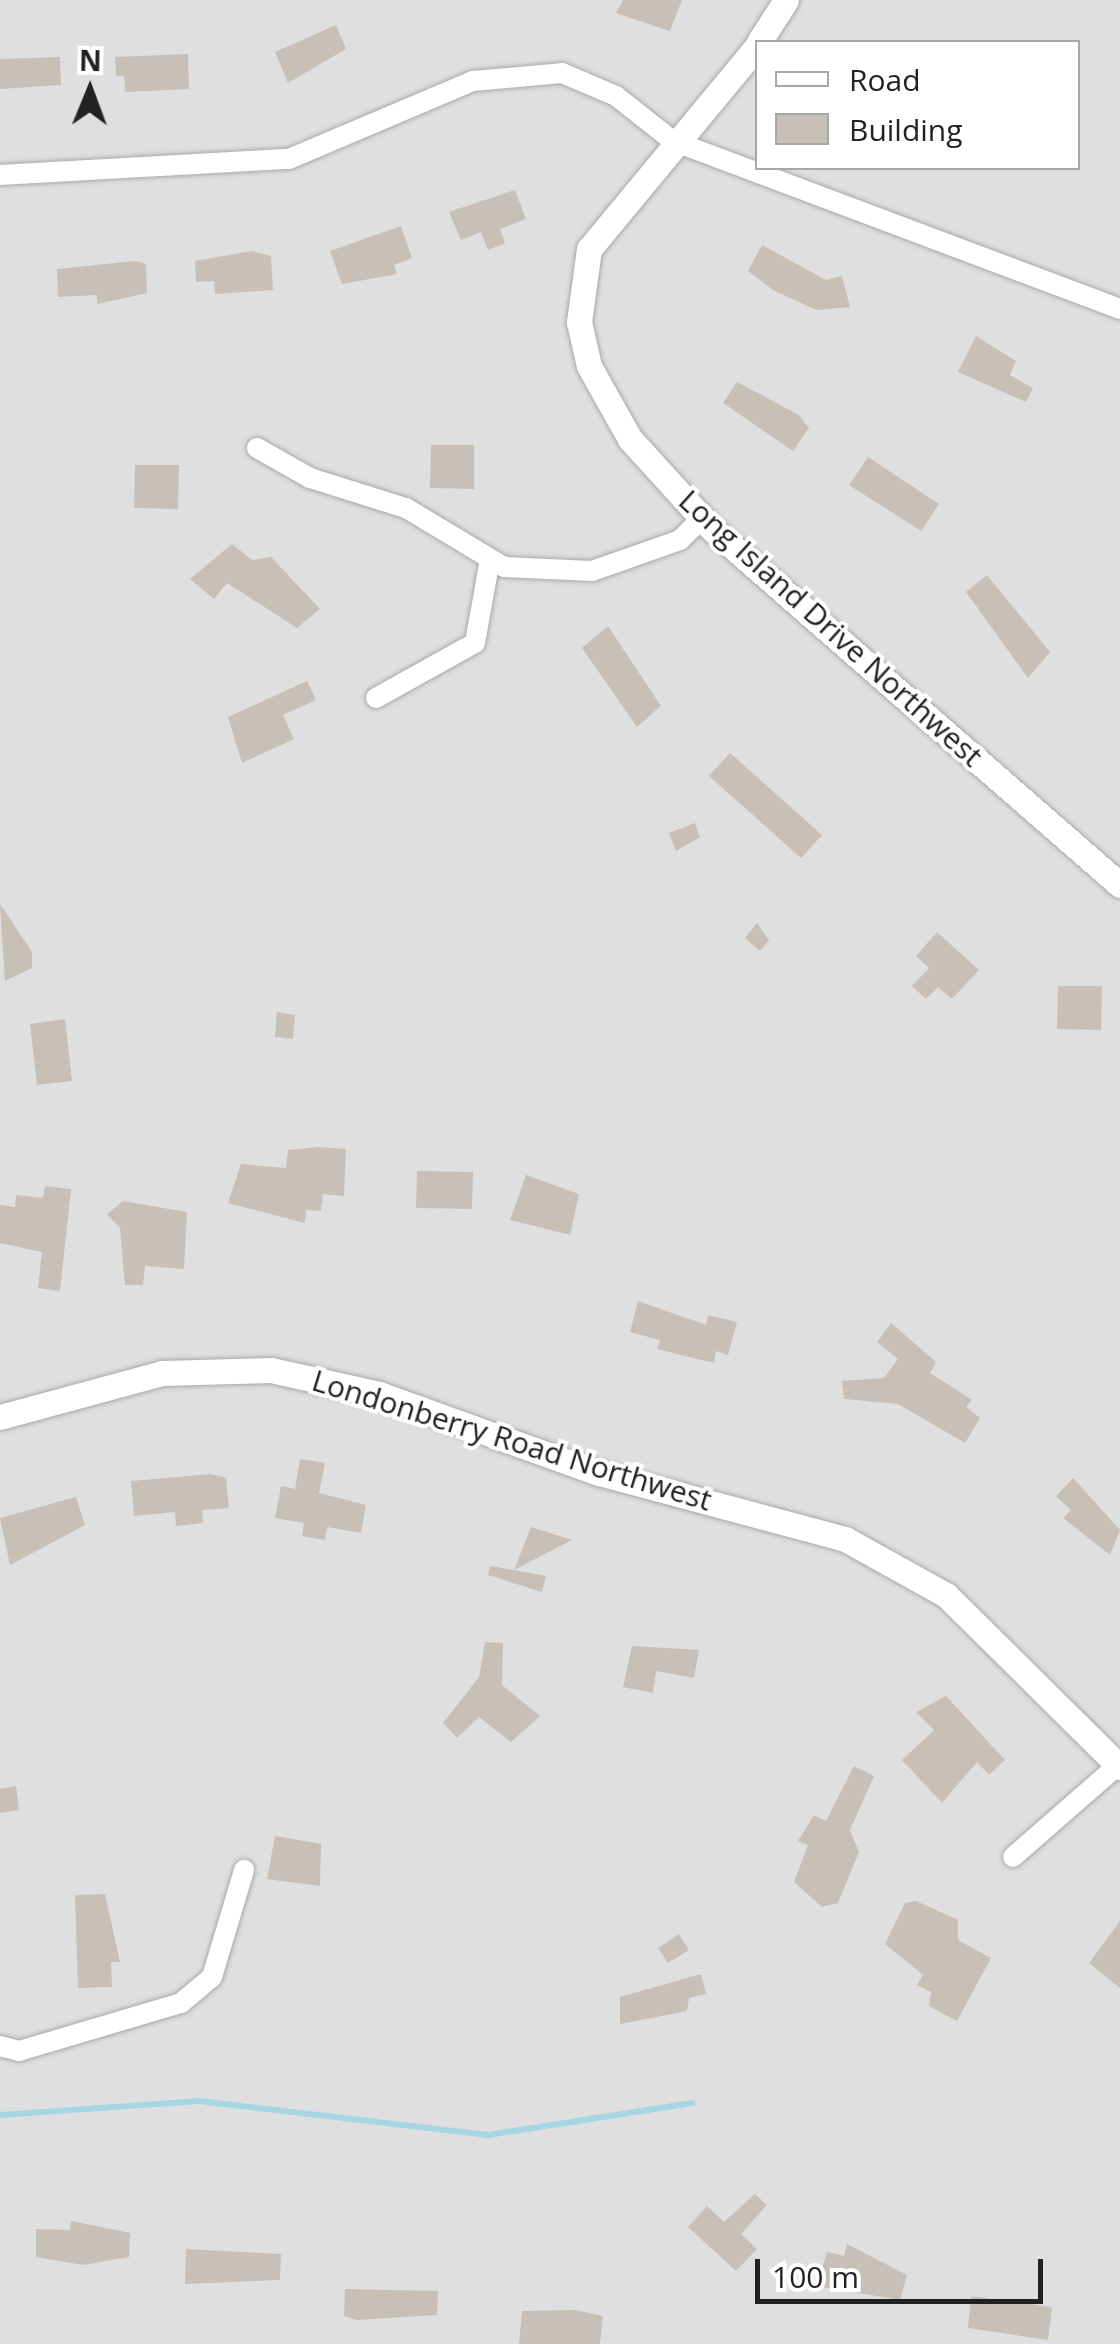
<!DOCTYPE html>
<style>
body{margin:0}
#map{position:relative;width:1120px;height:2344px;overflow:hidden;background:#f3efe8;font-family:"Open Sans",sans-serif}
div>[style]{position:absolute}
.residential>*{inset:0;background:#e0dfdf}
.stream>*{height:6px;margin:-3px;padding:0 3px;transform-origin:3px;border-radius:3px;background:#a6d5e3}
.building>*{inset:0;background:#c8bfb7}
.roads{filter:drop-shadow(0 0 2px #a9a9a9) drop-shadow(0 0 2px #a9a9a9)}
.minor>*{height:20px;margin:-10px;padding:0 10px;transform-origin:10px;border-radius:10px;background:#fff}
.tertiary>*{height:25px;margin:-12.5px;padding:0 12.5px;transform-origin:12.5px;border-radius:12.5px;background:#fff}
span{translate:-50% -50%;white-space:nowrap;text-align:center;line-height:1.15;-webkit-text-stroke:8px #fff;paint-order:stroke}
.street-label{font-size:30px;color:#222}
.legend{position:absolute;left:755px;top:40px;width:325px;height:130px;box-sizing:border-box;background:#fff;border:2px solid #a7a7a7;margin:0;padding:12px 18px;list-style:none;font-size:30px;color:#222}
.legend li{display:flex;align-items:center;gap:20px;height:50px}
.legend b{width:50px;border:2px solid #a7a7a7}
.north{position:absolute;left:40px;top:40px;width:100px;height:100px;-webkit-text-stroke:8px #fff;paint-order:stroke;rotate:1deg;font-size:28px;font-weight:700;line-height:40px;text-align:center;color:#222}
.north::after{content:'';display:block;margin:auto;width:35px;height:45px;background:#222;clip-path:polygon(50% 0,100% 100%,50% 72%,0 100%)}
.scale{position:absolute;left:755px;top:2259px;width:288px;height:45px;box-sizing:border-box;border:5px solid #222;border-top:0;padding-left:12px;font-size:30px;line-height:35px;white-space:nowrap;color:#222;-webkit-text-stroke:8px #fff;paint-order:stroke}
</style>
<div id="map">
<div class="residential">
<i style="clip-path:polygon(evenodd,0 0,1120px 0,1120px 2344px,0 2344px,0 0,758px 42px,1078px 42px,1078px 168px,758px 168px,758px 42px)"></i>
</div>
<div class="stream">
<i style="left:0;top:2115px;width:199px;rotate:-4deg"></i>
<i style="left:199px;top:2101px;width:291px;rotate:6.7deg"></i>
<i style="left:488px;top:2135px;width:207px;rotate:-8.9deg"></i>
</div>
<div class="building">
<i style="clip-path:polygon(623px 0,682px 0,670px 31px,616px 13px)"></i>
<i style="clip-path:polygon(336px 25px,346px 49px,288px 83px,275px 52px)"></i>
<i style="clip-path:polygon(188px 54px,189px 89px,125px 92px,124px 76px,116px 76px,115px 57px)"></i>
<i style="clip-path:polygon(60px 57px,61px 85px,0 89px,0 59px)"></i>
<i style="clip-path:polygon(515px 190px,526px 219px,500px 229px,505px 243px,488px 250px,481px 232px,461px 240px,449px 212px)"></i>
<i style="clip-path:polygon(401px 226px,412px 258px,394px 265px,397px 274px,342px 284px,330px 251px)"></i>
<i style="clip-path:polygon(762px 245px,826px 280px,842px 276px,850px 307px,816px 310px,773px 290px,748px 271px)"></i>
<i style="clip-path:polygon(252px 251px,271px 256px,273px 290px,215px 294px,214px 281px,196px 282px,195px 261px)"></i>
<i style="clip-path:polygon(135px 261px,146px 264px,147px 293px,97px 304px,97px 295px,58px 297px,57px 269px)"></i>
<i style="clip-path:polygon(976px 336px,1016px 361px,1010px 375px,1033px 388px,1026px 402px,958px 372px)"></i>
<i style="clip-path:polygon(737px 382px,799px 415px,809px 428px,793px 451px,723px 403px)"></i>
<i style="clip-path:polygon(431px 445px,474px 445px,474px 489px,430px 488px)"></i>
<i style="clip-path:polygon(868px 457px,939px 504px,921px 531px,849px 485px)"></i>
<i style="clip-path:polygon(135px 465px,179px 465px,178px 509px,134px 508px)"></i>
<i style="clip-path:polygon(232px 544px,252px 560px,271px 557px,320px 609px,297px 628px,227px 583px,214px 599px,190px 579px)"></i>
<i style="clip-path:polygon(987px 575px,1050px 652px,1028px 678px,966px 592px)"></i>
<i style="clip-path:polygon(608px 626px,661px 706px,637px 727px,582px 648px)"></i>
<i style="clip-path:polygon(307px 681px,316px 700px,283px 715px,294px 739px,242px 763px,228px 717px)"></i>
<i style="clip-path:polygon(730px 753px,822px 835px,801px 858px,709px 776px)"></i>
<i style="clip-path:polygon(695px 823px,700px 837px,676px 851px,669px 833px)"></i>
<i style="clip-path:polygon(0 904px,32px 952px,32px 968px,5px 981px)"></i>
<i style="clip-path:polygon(757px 923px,769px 940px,760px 951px,745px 938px)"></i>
<i style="clip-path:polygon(937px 932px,979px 970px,952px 999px,938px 987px,926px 999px,912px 986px,929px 968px,916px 956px)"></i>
<i style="clip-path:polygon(1058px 986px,1102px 986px,1101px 1030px,1057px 1029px)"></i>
<i style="clip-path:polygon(277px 1012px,295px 1015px,293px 1039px,275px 1037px)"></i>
<i style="clip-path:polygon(65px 1019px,72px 1081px,37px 1085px,30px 1024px)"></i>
<i style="clip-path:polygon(319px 1147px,346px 1149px,344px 1196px,323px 1194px,321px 1211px,306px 1210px,305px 1223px,228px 1203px,241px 1164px,286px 1168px,288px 1150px)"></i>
<i style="clip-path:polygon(417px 1171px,473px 1172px,472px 1209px,416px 1208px)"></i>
<i style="clip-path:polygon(526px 1175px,579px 1194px,570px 1235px,510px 1220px)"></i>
<i style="clip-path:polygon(45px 1186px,71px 1189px,60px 1291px,38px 1288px,42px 1252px,0 1243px,0 1205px,15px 1207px,16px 1195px,43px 1198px)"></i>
<i style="clip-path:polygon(123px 1201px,187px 1212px,184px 1269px,145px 1266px,143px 1285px,125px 1285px,120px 1228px,107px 1214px)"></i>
<i style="clip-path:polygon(638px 1301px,706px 1325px,708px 1315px,737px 1322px,728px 1355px,716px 1351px,714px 1363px,657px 1349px,660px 1340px,630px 1332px)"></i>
<i style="clip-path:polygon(891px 1323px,936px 1362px,930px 1373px,972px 1400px,966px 1407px,980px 1418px,965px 1443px,898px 1404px,844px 1399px,842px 1381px,884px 1378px,898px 1359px,877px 1342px)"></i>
<i style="clip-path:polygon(300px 1459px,325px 1463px,319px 1493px,366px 1505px,361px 1533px,327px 1527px,325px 1540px,302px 1536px,304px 1523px,275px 1518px,281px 1486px,295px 1489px)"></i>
<i style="clip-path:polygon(211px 1474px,226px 1478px,229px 1508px,202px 1510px,203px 1523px,176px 1526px,175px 1512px,134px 1516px,131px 1481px)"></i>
<i style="clip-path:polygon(1073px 1478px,1120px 1530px,1110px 1555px,1063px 1518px,1071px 1510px,1056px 1496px)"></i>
<i style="clip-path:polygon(76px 1497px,85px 1525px,10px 1565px,0 1518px)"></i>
<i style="clip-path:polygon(531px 1527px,572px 1540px,514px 1570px,546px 1576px,542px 1592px,488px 1575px,490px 1566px,514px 1570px)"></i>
<i style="clip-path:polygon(485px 1642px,503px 1643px,502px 1685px,540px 1716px,511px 1742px,479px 1717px,457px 1738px,443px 1723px,479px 1677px)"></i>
<i style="clip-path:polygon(632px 1646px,699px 1650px,694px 1678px,656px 1671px,653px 1693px,623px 1687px)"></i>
<i style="clip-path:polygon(946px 1696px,1005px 1760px,989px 1775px,977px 1762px,942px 1803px,902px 1760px,934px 1730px,916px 1712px)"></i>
<i style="clip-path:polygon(854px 1766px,874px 1776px,850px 1830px,859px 1852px,838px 1903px,822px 1907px,794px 1882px,808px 1845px,798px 1841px,814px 1815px,826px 1821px)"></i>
<i style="clip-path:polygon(16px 1786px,19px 1810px,0 1813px,0 1789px)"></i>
<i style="clip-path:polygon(275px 1836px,321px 1844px,320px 1886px,267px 1879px)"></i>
<i style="clip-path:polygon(105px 1894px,120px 1962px,111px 1962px,112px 1987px,78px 1988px,75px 1895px)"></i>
<i style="clip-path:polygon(916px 1901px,958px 1920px,958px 1940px,991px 1958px,957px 2021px,929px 2006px,931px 1992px,917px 1985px,923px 1975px,885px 1944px,905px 1903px)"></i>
<i style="clip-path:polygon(1120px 1921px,1120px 1988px,1089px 1963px)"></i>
<i style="clip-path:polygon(679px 1934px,689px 1950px,668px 1963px,658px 1948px)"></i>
<i style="clip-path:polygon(701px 1974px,706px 1994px,689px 1998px,687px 2011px,620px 2024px,620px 1997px)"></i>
<i style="clip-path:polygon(755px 2194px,767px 2205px,741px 2234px,757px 2249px,736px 2271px,688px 2227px,707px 2206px,724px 2222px)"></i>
<i style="clip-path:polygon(71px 2221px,130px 2233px,129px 2257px,83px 2265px,36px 2257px,36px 2229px,70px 2230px)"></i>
<i style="clip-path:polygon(847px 2244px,907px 2275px,900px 2300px,817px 2286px,827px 2252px,844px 2256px)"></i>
<i style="clip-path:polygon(186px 2249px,281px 2254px,280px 2280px,185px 2284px)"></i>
<i style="clip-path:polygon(345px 2289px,438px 2291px,437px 2315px,357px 2320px,344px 2316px)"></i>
<i style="clip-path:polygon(971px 2296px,1052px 2307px,1048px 2340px,968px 2328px)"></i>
<i style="clip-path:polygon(575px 2310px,603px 2316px,600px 2344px,519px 2344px,522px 2311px)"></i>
</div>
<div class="roads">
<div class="minor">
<i style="left:0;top:175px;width:289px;rotate:-3.2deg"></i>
<i style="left:289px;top:159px;width:200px;rotate:-23deg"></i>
<i style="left:473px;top:81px;width:89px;rotate:-5.1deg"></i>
<i style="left:562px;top:73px;width:59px;rotate:23.1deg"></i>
<i style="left:616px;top:96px;width:73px;rotate:38.3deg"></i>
<i style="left:673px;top:141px;width:478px;rotate:20.6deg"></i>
<i style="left:257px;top:448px;width:61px;rotate:29.5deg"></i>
<i style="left:310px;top:478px;width:101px;rotate:17.4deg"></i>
<i style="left:406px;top:508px;width:114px;rotate:31deg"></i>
<i style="left:504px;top:567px;width:88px;rotate:2.6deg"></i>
<i style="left:592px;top:571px;width:93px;rotate:-19.4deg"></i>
<i style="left:680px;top:540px;width:31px;rotate:-45deg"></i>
<i style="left:376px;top:698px;width:113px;rotate:-29.1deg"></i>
<i style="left:475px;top:643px;width:85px;rotate:-79.9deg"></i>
<i style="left:1013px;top:1857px;width:140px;rotate:-41.2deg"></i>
<i style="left:0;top:2046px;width:20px;rotate:15deg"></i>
<i style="left:19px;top:2051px;width:169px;rotate:-16.5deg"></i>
<i style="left:181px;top:2003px;width:40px;rotate:-40deg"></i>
<i style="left:212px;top:1977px;width:112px;rotate:-73.3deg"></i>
</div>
<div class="tertiary">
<i style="left:759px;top:42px;width:50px;rotate:-57.3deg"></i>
<i style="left:758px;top:45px;width:265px;rotate:129.6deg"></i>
<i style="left:589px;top:249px;width:74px;rotate:97.8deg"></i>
<i style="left:579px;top:322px;width:45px;rotate:77.2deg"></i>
<i style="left:589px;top:366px;width:84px;rotate:60.7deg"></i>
<i style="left:630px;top:439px;width:120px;rotate:47.7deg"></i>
<i style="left:711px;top:528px;width:543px;rotate:41.12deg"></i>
<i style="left:0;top:1417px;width:168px;rotate:-15.2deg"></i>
<i style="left:162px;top:1373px;width:109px;rotate:-1.6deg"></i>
<i style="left:271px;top:1370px;width:111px;rotate:12.5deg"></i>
<i style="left:379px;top:1394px;width:234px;rotate:19.8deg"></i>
<i style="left:599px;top:1473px;width:255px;rotate:15deg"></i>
<i style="left:845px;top:1539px;width:115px;rotate:29deg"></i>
<i style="left:946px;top:1595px;width:245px;rotate:44.7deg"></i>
</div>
</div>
<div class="street-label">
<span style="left:831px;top:628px;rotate:42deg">Long Island Drive Northwest</span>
<span style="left:512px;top:1440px;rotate:17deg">Londonberry Road Northwest</span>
</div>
<ul class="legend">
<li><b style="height:12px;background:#fff"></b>Road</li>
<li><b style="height:28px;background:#c8bfb7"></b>Building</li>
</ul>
<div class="north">N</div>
<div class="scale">100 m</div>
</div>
